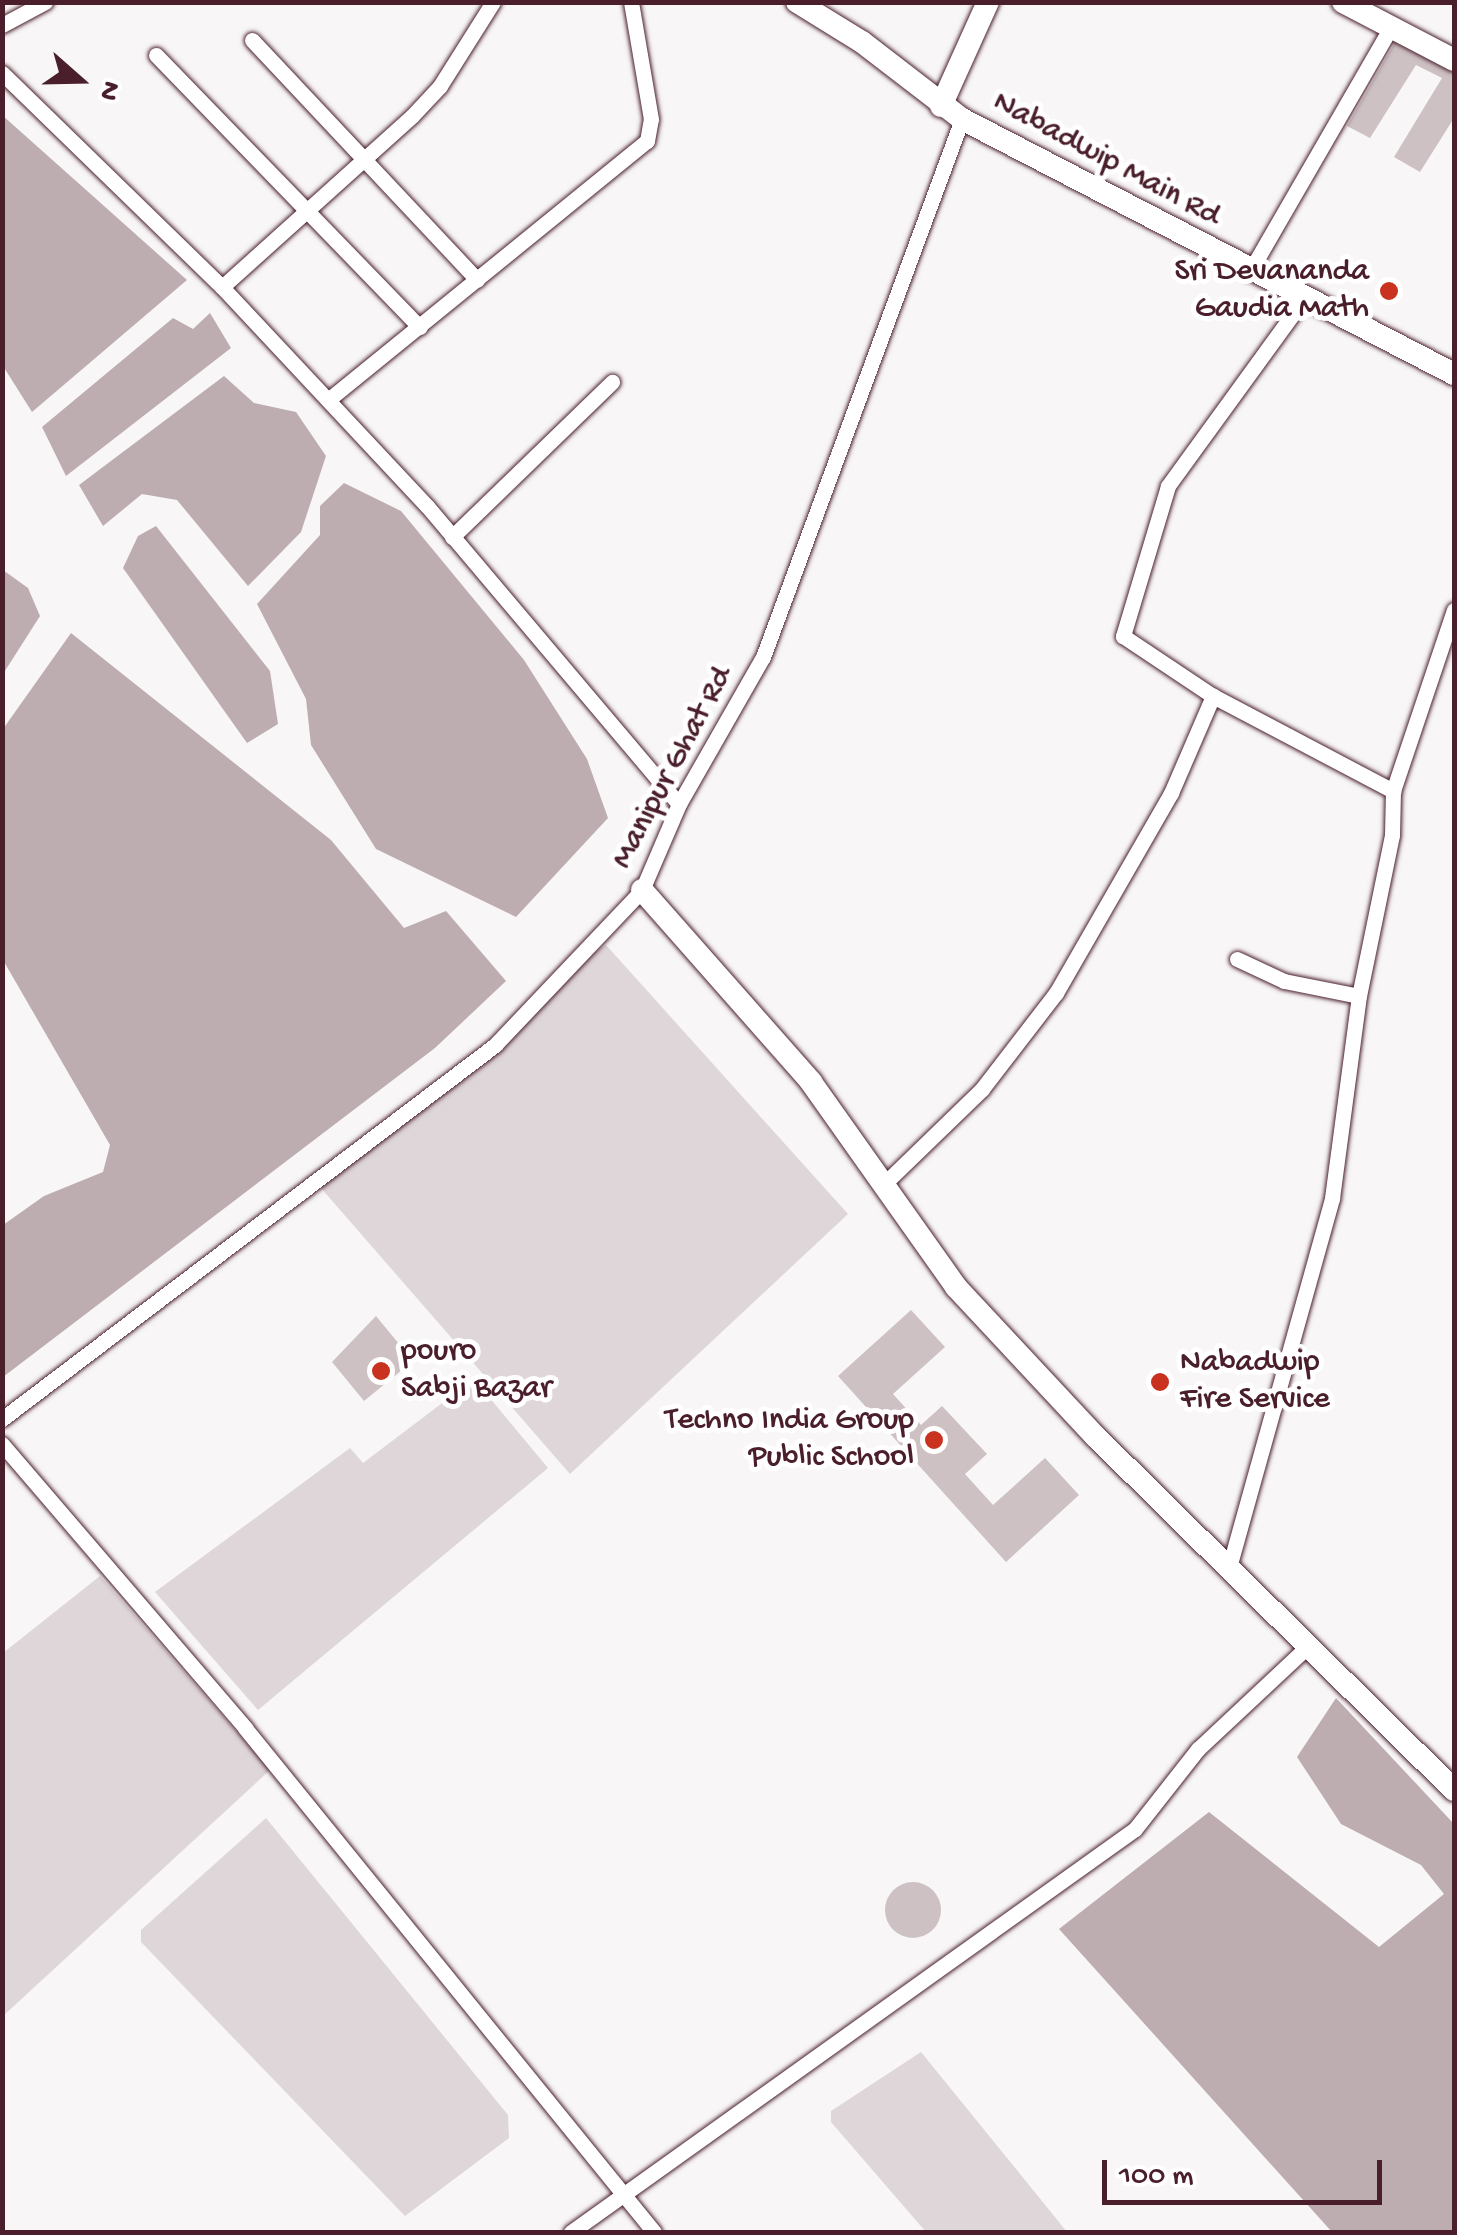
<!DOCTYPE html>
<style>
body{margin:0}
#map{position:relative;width:1457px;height:2235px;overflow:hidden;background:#f8f6f7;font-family:"Gochi Hand",sans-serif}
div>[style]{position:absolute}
.green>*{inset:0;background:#ded6d9}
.water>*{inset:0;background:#bdadb0}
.building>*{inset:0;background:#cdc1c4}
.round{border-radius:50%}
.roads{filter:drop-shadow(0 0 2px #4a1f2b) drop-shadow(0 0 2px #4a1f2b)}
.street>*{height:15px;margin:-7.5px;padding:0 7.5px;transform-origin:7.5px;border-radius:7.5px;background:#fff}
.secondary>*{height:22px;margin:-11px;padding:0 11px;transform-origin:11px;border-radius:11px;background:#fff}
.dots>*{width:28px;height:28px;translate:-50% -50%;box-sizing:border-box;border:5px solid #fff;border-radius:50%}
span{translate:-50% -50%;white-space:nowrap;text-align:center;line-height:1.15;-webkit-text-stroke:10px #fff;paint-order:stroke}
.street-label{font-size:32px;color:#4a1f2b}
.poi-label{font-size:32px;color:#4a1f2b}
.right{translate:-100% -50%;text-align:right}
.left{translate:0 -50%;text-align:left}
.frame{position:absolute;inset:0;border:5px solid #4a1f2b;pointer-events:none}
.north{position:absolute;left:30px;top:30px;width:100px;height:100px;-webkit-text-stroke:8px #fff;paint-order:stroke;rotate:110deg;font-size:28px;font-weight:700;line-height:40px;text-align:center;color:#4a1f2b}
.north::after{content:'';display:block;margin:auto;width:35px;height:45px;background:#4a1f2b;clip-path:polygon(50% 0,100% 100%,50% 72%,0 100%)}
.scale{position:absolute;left:1102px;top:2160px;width:280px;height:45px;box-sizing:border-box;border:5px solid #4a1f2b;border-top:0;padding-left:12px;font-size:30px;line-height:35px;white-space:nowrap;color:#4a1f2b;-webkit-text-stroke:8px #fff;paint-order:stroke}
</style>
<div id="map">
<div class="green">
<i style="clip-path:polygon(606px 945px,848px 1214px,570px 1474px,314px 1180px,495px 1045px,562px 973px)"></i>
<i style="clip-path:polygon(474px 1379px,548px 1468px,258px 1710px,155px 1592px,350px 1448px,363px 1463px)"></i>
<i style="clip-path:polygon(100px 1576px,270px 1770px,3px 2016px,3px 1653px)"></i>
<i style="clip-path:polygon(266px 1818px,508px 2115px,509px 2138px,405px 2216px,141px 1942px,141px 1930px)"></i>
<i style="clip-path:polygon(921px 2052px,1067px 2232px,926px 2232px,831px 2122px,831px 2111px)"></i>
</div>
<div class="water">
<i style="clip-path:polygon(2px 115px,187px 280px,32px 412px,3px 366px)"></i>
<i style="clip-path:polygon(210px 313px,231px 348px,66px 476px,42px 427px,173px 318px,193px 329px)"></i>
<i style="clip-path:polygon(224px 376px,254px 403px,296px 412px,326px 456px,301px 532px,248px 586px,177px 500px,142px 494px,103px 526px,79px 485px)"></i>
<i style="clip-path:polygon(344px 483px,401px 511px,524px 660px,587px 759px,608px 818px,516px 917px,376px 849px,311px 745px,306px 699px,257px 604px,320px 535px,320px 506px)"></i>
<i style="clip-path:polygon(156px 526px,270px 671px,278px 724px,247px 743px,123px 568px,138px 536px)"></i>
<i style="clip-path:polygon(3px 570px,28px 588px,40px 616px,3px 674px)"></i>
<i style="clip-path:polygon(71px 633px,331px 840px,404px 928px,446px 911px,506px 981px,435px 1048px,3px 1377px,3px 1225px,44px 1196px,103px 1172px,110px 1145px,3px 960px,3px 729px)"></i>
<i style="clip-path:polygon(1336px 1698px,1454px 1824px,1454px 2232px,1332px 2232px,1059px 1929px,1209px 1812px,1379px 1947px,1444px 1894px,1421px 1865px,1341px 1824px,1297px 1757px)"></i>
</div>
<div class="building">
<i style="clip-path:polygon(1397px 39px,1454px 65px,1454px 118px,1420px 172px,1394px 157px,1442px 78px,1416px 65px,1370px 138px,1347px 126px)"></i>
<i style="clip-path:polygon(911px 1310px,945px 1347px,893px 1394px,921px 1425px,942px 1406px,987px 1454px,965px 1474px,993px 1505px,1045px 1458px,1079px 1495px,1006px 1562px,838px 1376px)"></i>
<i style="clip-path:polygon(376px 1316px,413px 1361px,364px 1401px,332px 1362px)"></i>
<i class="round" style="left:885px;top:1882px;width:56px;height:56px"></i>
</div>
<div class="roads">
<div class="street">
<i style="left:2px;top:25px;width:49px;rotate:-28.1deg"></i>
<i style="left:252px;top:40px;width:329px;rotate:46.8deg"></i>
<i style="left:156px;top:55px;width:379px;rotate:45.9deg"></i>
<i style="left:2px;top:73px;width:307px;rotate:44.2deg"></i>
<i style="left:222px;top:287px;width:300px;rotate:46.9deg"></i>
<i style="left:427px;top:506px;width:390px;rotate:49.8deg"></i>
<i style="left:1249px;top:273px;width:280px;rotate:-60deg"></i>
<i style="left:222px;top:287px;width:256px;rotate:-42deg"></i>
<i style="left:412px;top:116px;width:41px;rotate:-47deg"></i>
<i style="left:440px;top:86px;width:99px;rotate:-57.8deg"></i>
<i style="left:1303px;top:300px;width:230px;rotate:126deg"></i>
<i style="left:1168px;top:486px;width:157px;rotate:106.7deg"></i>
<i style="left:1123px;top:636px;width:108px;rotate:33.7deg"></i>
<i style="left:1213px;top:696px;width:204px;rotate:27.8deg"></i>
<i style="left:328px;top:400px;width:411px;rotate:-39.1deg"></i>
<i style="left:647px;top:141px;width:22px;rotate:-80deg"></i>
<i style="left:651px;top:119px;width:119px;rotate:-99.7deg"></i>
<i style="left:452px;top:537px;width:223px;rotate:-44.1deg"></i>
<i style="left:1237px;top:959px;width:52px;rotate:25.1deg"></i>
<i style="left:1284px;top:981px;width:76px;rotate:11.3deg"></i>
<i style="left:883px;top:1185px;width:138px;rotate:-44.1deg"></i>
<i style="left:982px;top:1089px;width:121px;rotate:-52.4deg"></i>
<i style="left:1056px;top:993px;width:231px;rotate:-60.1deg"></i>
<i style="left:1171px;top:793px;width:106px;rotate:-66.6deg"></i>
<i style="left:2px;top:1419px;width:619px;rotate:-37.18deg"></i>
<i style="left:495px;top:1045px;width:214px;rotate:-46.5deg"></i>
<i style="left:642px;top:890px;width:94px;rotate:-66.7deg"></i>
<i style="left:679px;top:804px;width:169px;rotate:-60.3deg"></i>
<i style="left:763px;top:657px;width:574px;rotate:-69.7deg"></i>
<i style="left:2px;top:1444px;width:374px;rotate:49.4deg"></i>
<i style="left:245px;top:1728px;width:649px;rotate:50.94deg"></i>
<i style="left:1230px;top:1564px;width:380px;rotate:-74.4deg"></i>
<i style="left:1332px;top:1198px;width:204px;rotate:-82.4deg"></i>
<i style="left:1359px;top:996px;width:164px;rotate:-78.4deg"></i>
<i style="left:1392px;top:835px;width:44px;rotate:-88.7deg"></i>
<i style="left:1393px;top:791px;width:191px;rotate:-71.4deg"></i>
<i style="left:571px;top:2232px;width:693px;rotate:-35.55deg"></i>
<i style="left:1135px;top:1829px;width:102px;rotate:-51.8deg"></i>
<i style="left:1198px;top:1749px;width:152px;rotate:-43.1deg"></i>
</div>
<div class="secondary">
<i style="left:797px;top:2px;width:76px;rotate:31.6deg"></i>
<i style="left:862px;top:42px;width:126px;rotate:37.6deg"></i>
<i style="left:962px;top:119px;width:554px;rotate:27.4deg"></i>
<i style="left:1343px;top:2px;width:125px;rotate:27.6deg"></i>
<i style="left:941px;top:106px;width:114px;rotate:-65.7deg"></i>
<i style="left:642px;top:890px;width:256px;rotate:48.6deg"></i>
<i style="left:811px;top:1082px;width:251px;rotate:54.7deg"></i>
<i style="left:956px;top:1287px;width:204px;rotate:47deg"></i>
<i style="left:1095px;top:1436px;width:504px;rotate:44.6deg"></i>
</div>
</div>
<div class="dots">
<i style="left:1389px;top:291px;background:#c8321e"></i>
<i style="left:381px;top:1371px;background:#c8321e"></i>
<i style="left:1160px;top:1382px;background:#c8321e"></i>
<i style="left:934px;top:1440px;background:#c8321e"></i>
</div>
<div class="street-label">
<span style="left:1106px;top:160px;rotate:28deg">Nabadwip Main Rd</span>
<span style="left:673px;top:768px;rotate:-62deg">Manipur Ghat Rd</span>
</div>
<div class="poi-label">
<span class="right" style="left:1369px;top:291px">Sri Devananda<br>Gaudia Math</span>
<span class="left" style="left:401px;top:1371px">pouro<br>Sabji Bazar</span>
<span class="left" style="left:1180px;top:1382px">Nabadwip<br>Fire Service</span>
<span class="right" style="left:914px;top:1440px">Techno India Group<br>Public School</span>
</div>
<div class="frame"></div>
<div class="north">N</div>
<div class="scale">100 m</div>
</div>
